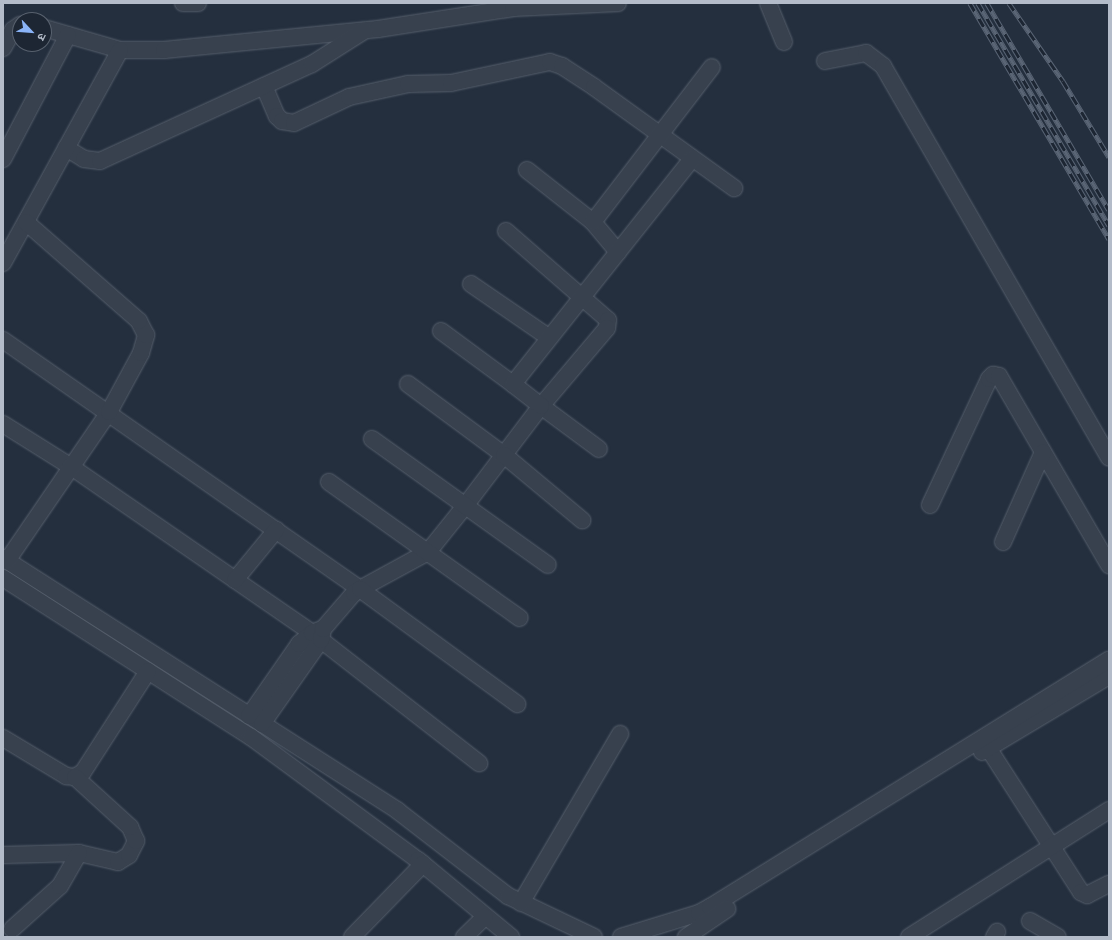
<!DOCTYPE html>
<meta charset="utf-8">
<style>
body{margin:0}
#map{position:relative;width:1112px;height:940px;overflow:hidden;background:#242f3e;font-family:Quicksand,"Noto Sans Devanagari",sans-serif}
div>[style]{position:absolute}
.roads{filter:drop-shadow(0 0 1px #565f6c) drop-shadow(0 0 1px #565f6c)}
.minor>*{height:16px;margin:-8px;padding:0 8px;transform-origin:8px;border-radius:8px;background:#38414e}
.rail>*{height:4.5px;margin-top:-2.25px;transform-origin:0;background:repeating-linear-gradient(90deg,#1d2633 0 9px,#5a6575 0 18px);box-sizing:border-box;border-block:1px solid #5a6575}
span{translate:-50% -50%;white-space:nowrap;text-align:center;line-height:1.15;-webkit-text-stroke:3.5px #1d2633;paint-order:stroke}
.frame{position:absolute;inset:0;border:4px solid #b4bcc9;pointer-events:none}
.north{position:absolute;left:12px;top:12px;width:40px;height:40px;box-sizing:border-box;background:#1d2633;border:1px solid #59626f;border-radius:50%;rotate:116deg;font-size:11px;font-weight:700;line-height:16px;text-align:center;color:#b4bcc9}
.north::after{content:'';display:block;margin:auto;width:14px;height:18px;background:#8ab4f8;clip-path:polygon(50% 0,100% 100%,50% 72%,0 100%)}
</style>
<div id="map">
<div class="roads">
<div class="minor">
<i style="left:183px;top:3px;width:15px"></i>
<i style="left:768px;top:3px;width:42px;rotate:67.7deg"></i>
<i style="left:44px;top:28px;width:79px;rotate:16.1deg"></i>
<i style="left:120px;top:50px;width:44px"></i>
<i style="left:164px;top:50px;width:215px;rotate:-5.6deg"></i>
<i style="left:378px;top:29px;width:137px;rotate:-8.8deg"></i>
<i style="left:513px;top:8px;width:105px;rotate:-2.7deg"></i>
<i style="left:3px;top:48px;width:21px;rotate:-61deg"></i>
<i style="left:13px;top:30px;width:9px;rotate:-36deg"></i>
<i style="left:825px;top:61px;width:42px;rotate:-11deg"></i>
<i style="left:866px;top:53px;width:21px;rotate:37deg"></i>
<i style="left:883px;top:66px;width:452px;rotate:60deg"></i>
<i style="left:264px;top:86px;width:33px;rotate:67deg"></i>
<i style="left:277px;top:116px;width:7px;rotate:45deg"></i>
<i style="left:282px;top:121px;width:12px;rotate:9deg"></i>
<i style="left:294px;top:123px;width:61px;rotate:-25.3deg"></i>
<i style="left:349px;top:97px;width:60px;rotate:-12.4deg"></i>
<i style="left:408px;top:84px;width:43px;rotate:-1.3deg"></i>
<i style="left:451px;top:83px;width:101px;rotate:-12deg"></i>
<i style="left:550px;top:62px;width:13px;rotate:18deg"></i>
<i style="left:562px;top:66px;width:38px;rotate:33deg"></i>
<i style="left:594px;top:87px;width:173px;rotate:35.8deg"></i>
<i style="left:66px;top:148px;width:21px;rotate:31deg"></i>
<i style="left:84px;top:159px;width:16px;rotate:7deg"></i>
<i style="left:100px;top:161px;width:233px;rotate:-24.6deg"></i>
<i style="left:312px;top:64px;width:62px;rotate:-32.4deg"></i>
<i style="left:3px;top:159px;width:140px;rotate:-62.3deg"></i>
<i style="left:527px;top:170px;width:84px;rotate:38.2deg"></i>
<i style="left:506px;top:231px;width:135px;rotate:41.1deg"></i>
<i style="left:608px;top:320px;width:8px;rotate:97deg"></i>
<i style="left:607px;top:328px;width:102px;rotate:130.2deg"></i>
<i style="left:541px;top:406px;width:72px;rotate:36.6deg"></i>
<i style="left:618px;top:252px;width:39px;rotate:-130deg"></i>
<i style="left:593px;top:222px;width:195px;rotate:-52.5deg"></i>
<i style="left:3px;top:263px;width:243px;rotate:-61.2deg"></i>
<i style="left:471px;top:284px;width:93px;rotate:34.5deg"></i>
<i style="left:441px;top:331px;width:89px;rotate:36.4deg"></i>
<i style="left:3px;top:340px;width:435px;rotate:34.9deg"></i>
<i style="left:360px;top:589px;width:77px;rotate:-28.6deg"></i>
<i style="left:428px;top:552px;width:59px;rotate:-51.2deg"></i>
<i style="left:465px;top:506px;width:126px;rotate:-52.8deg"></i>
<i style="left:541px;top:406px;width:36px;rotate:-142deg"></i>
<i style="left:513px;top:384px;width:288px;rotate:-51.5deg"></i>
<i style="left:408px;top:384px;width:119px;rotate:36.5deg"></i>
<i style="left:504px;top:455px;width:102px;rotate:39.8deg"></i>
<i style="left:3px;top:424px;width:79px;rotate:32.1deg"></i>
<i style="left:70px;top:466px;width:294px;rotate:34.6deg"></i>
<i style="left:312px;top:633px;width:212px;rotate:37.9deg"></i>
<i style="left:372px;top:439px;width:216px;rotate:35.6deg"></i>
<i style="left:329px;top:482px;width:234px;rotate:35.5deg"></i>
<i style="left:930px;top:505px;width:139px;rotate:-64.9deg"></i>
<i style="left:989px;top:379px;width:6px;rotate:-45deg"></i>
<i style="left:993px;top:375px;width:6px;rotate:9deg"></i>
<i style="left:999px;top:376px;width:219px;rotate:59.8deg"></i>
<i style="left:1003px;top:542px;width:98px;rotate:-66deg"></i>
<i style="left:3px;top:558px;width:469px;rotate:32.6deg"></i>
<i style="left:398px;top:811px;width:139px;rotate:37.7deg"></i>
<i style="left:508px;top:896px;width:95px;rotate:25.5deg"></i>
<i style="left:7px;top:561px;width:181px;rotate:-55.6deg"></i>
<i style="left:109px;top:412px;width:67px;rotate:-61.5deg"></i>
<i style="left:141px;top:353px;width:19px;rotate:-74deg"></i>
<i style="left:146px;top:335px;width:16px;rotate:-117deg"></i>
<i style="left:139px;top:321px;width:150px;rotate:-138.8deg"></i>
<i style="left:3px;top:578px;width:295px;rotate:32.7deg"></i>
<i style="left:251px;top:737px;width:207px;rotate:36.4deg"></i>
<i style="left:418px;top:860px;width:121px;rotate:39.6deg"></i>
<i style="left:235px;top:580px;width:65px;rotate:-50.6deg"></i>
<i style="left:249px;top:716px;width:88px;rotate:-55.2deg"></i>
<i style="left:299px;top:644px;width:17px;rotate:-40deg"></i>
<i style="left:312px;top:633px;width:11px;rotate:-22deg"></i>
<i style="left:262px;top:724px;width:103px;rotate:-54.9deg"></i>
<i style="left:321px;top:640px;width:11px;rotate:-80deg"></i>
<i style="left:323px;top:629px;width:48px;rotate:-49.3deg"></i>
<i style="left:354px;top:593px;width:7px;rotate:-34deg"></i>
<i style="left:360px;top:589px;width:195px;rotate:36.2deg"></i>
<i style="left:3px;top:738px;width:74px;rotate:31.1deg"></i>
<i style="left:66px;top:776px;width:9px;rotate:6deg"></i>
<i style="left:75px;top:777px;width:9px;rotate:-32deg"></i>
<i style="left:83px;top:772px;width:120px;rotate:-57.2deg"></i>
<i style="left:983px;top:740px;width:181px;rotate:57.2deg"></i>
<i style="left:1081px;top:892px;width:7px;rotate:27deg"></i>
<i style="left:1087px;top:895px;width:25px;rotate:-27deg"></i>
<i style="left:982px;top:752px;width:148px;rotate:-30.9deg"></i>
<i style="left:3px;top:855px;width:76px;rotate:-1.5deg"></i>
<i style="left:79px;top:853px;width:40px;rotate:13deg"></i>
<i style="left:118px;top:862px;width:13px;rotate:-32deg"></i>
<i style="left:129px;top:855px;width:16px;rotate:-63deg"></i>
<i style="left:136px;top:841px;width:15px;rotate:-113deg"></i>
<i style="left:130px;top:827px;width:74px;rotate:-137.7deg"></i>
<i style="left:521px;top:903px;width:196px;rotate:-59.6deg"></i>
<i style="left:1030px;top:921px;width:32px;rotate:30deg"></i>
<i style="left:12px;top:929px;width:64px;rotate:-41.9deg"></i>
<i style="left:60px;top:886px;width:38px;rotate:-60deg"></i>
<i style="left:352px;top:937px;width:102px;rotate:-45.8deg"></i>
<i style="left:464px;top:937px;width:29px;rotate:-44deg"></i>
<i style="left:621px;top:937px;width:82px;rotate:-17.1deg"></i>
<i style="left:699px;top:913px;width:13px;rotate:-29deg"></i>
<i style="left:710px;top:907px;width:469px;rotate:-31.8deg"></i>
<i style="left:686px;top:937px;width:50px;rotate:-34.3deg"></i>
<i style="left:909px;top:937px;width:237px;rotate:-32.4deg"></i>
<i style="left:994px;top:937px;width:6px;rotate:-59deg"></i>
</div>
</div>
<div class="rail">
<i style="left:970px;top:3px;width:274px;rotate:59.5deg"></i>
<i style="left:978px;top:3px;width:258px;rotate:59.5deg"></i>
<i style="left:987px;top:3px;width:240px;rotate:59.5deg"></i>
<i style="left:1009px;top:3px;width:95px;rotate:55.3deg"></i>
<i style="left:1063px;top:81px;width:89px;rotate:58.8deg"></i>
</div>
<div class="frame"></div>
<div class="north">उ</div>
</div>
